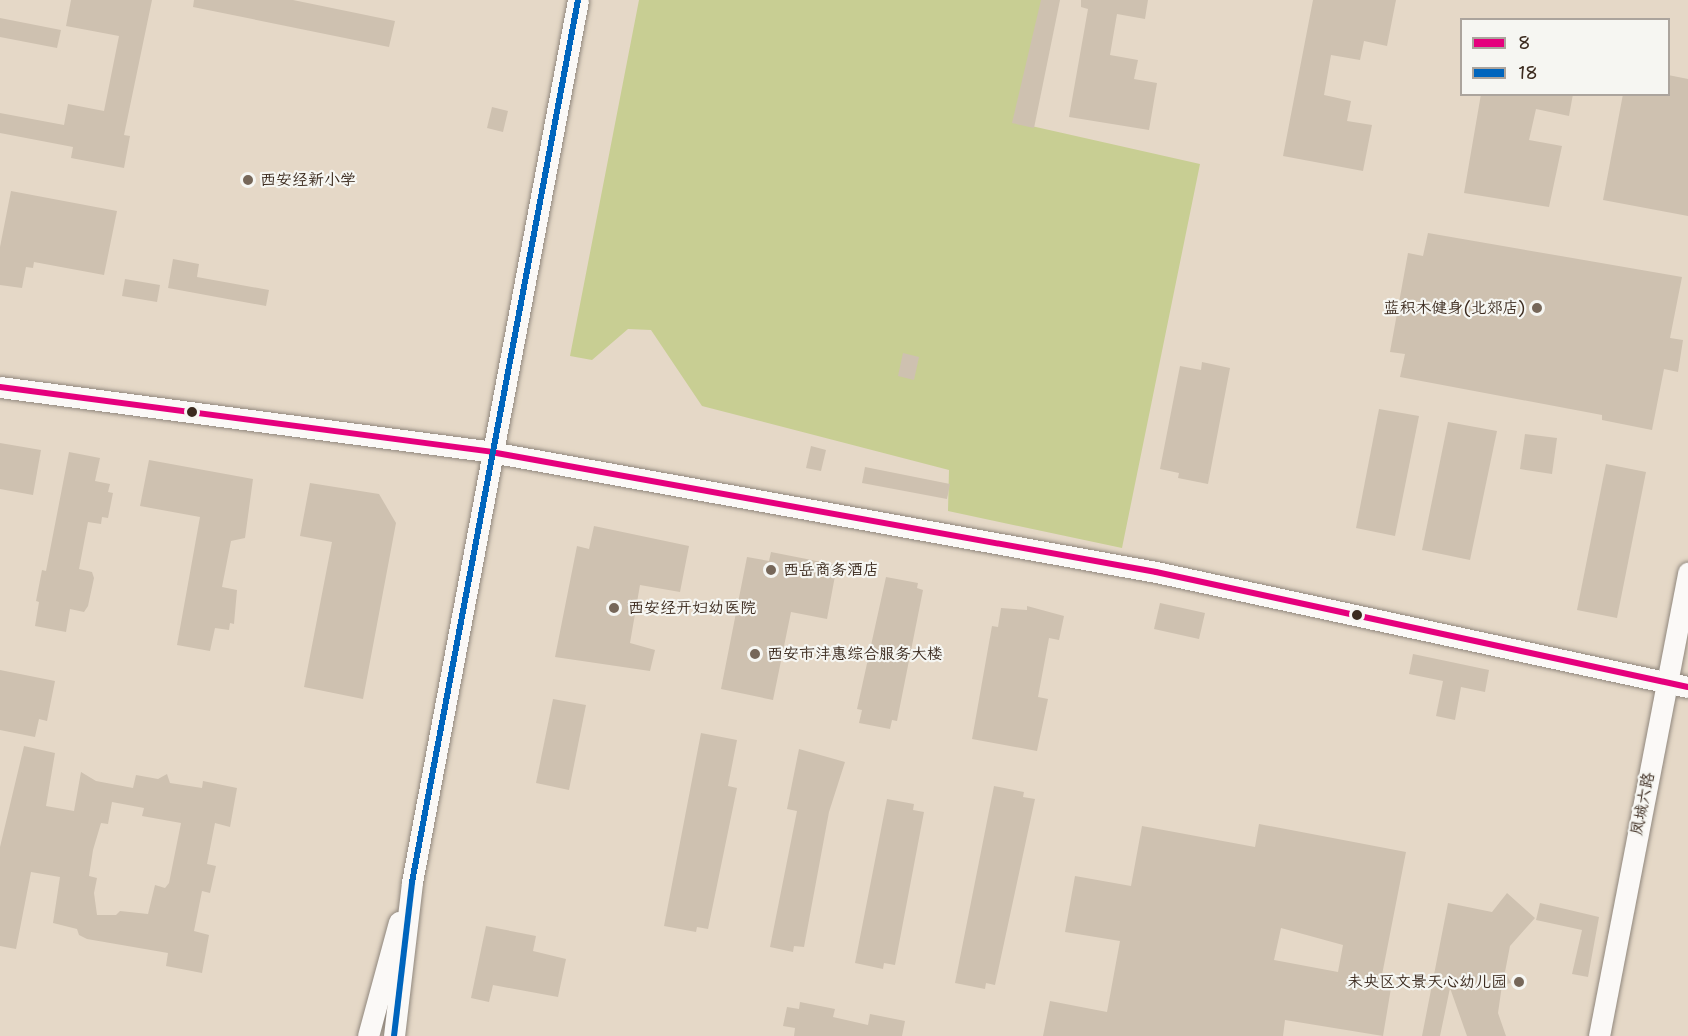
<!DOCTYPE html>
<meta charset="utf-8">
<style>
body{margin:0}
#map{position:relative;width:1688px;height:1036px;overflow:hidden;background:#e5d8c7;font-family:"Shantell Sans","LXGW WenKai TC",sans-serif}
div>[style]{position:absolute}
.green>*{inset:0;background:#c8ce93}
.building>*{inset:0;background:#cec1b0}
.roads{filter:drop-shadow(0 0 2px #90877d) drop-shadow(0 0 2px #90877d)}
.tertiary>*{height:21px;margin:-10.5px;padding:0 10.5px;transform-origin:10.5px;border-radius:10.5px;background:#fbf9f7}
.bus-1>*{height:6px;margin:-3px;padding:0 3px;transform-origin:3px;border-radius:3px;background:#e5007d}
.bus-2>*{height:6px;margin:-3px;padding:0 3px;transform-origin:3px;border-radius:3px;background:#0065bd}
.dots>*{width:16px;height:16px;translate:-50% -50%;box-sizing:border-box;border:3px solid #f6f6f2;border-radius:50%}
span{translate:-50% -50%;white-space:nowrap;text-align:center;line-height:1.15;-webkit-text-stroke:4.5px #f6f6f2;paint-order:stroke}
.poi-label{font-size:16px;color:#3b2a1e}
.left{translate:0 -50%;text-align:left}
.right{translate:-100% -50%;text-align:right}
.street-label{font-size:16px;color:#3b2a1e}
.legend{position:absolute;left:1460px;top:18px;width:210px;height:78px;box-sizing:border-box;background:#f6f6f2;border:2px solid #aba49d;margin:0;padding:8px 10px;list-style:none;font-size:18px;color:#3b2a1e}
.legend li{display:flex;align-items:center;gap:12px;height:30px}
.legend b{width:30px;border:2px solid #aba49d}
</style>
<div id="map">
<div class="green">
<i style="clip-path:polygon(639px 0,1051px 0,1027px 125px,1200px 164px,1122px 548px,948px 511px,949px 470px,702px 406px,651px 330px,628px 329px,592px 360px,570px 356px)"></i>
</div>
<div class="building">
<i style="clip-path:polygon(71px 0,152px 0,124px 135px,130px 136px,124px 168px,71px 158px,73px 147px,0 133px,0 113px,64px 125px,68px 104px,104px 111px,119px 36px,66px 26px)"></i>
<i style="clip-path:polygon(194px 0,293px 0,395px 21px,389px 47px,193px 7px)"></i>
<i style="clip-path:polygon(1041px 0,1060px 0,1034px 128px,1012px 123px)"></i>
<i style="clip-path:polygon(1081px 0,1148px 0,1145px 19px,1117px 14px,1110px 55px,1138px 60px,1134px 79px,1157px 83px,1149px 130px,1069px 117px,1088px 9px,1081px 7px)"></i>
<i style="clip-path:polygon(1313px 0,1396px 0,1387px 46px,1364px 41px,1360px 60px,1331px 55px,1324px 95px,1351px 101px,1347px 121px,1372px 125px,1363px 171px,1283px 156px)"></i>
<i style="clip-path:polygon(0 18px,61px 30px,57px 48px,0 37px)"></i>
<i style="clip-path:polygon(1668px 75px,1688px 79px,1688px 216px,1603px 200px,1623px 94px,1668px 94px)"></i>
<i style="clip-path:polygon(1481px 94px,1573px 94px,1569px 116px,1536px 109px,1529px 140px,1562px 146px,1549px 207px,1464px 193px)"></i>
<i style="clip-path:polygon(492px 107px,508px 111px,503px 132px,487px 128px)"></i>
<i style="clip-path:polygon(11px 191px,117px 211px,104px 275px,34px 262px,33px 268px,26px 267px,22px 288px,0 285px,0 247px)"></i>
<i style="clip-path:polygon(1428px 233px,1682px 277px,1670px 338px,1683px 340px,1678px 372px,1664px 369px,1652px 430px,1602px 420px,1602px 415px,1400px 377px,1405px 354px,1390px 352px,1408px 253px,1423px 256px)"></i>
<i style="clip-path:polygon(173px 259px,199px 264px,197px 277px,269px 290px,266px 306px,168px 288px)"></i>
<i style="clip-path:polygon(125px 279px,160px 285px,157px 302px,122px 296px)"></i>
<i style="clip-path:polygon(903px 353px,919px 357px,914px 380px,898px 376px)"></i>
<i style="clip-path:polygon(1202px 362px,1230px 368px,1208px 484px,1178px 478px,1179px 473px,1160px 469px,1180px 366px,1201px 370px)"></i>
<i style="clip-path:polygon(1379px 409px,1419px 416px,1395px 536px,1356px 528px)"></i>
<i style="clip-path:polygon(1448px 422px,1497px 431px,1470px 560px,1422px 550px)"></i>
<i style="clip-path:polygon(1525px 434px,1557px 438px,1552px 474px,1520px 469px)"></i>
<i style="clip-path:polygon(0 443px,41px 450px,33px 495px,0 489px)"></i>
<i style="clip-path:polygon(811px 446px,826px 450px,821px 471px,806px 468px)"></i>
<i style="clip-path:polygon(69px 452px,100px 458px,95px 481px,110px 484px,108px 492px,113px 493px,108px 518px,102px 517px,101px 524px,88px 522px,79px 569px,92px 572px,94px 578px,88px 606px,84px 612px,70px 609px,66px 632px,35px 626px,39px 602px,36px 601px,42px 570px,46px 571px)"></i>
<i style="clip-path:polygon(149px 460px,253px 479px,245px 538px,231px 541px,222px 587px,237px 590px,234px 624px,230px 623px,229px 630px,215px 628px,210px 651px,177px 645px,200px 517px,140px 506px)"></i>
<i style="clip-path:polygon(1606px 464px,1646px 472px,1617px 618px,1577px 610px)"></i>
<i style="clip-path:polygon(865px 467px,950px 484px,947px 499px,862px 483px)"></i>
<i style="clip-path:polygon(310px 483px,379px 494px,396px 523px,363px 699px,304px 687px,332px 542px,300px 536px)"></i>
<i style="clip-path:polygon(594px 526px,689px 546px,680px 592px,640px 585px,630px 643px,655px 650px,650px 671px,555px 657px,577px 546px,589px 549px)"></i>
<i style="clip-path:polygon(771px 552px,837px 565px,827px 619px,791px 612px,773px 700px,721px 689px,747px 557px,769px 561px)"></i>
<i style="clip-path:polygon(886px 577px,918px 583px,917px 588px,923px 590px,897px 721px,892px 720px,890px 729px,859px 723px,862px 710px,857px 709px)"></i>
<i style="clip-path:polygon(1160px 603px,1205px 613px,1199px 639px,1154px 629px)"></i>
<i style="clip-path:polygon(1027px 606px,1064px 616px,1059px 640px,1049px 638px,1038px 697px,1048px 699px,1037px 751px,972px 739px,992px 626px,998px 627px,1001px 608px,1027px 610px)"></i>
<i style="clip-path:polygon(1413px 654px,1489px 670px,1485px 692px,1461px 687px,1455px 720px,1436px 716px,1443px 681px,1409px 674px)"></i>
<i style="clip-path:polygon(0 670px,55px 681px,47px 721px,39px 719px,35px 737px,0 730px)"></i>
<i style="clip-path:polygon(553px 699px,586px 705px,569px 790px,536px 783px)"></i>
<i style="clip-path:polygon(701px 733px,737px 740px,728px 786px,737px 788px,708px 929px,697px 927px,696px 932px,664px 926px)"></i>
<i style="clip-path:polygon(evenodd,24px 746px,55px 753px,46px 806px,74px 811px,81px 772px,96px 781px,133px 788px,136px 775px,158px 779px,167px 774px,170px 783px,202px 788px,203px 781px,237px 788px,230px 827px,215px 823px,207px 864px,216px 866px,210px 893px,202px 891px,194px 931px,209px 935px,202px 973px,166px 966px,168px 953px,87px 939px,79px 935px,77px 929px,53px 923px,60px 877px,31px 872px,16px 949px,0 946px,0 847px,24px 746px,112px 802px,144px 808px,142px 816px,181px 823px,169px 883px,165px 888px,155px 885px,148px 914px,120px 911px,116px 915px,97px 915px,94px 893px,97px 878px,89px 876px,93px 850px,101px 823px,108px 824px,112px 802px)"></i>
<i style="clip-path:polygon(799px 749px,845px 762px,829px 812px,804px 947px,794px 946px,793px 952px,770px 947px,797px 811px,787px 809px)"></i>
<i style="clip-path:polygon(994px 786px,1024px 792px,1023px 797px,1035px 799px,995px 985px,986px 983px,985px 989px,955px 983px)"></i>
<i style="clip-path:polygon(887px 799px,914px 804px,913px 810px,924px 812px,895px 965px,884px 963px,883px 969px,855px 963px)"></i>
<i style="clip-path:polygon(evenodd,1259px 824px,1406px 852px,1381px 980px,1392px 982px,1383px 1036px,1285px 1020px,1283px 1036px,1043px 1036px,1050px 1001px,1107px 1012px,1120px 941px,1065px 932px,1075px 876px,1131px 886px,1142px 826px,1255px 847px,1259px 824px,1281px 928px,1343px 945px,1338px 972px,1274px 960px,1281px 928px)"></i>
<i style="clip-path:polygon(1507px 893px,1535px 918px,1510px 946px,1505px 972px,1511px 983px,1502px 985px,1498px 1013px,1506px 1036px,1467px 1036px,1450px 988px,1440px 1036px,1422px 1036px,1448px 903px,1492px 912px)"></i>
<i style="clip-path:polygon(1540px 903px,1599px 917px,1588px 977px,1572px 974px,1582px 930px,1536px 920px)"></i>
<i style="clip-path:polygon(486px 926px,536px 936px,533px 951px,566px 959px,558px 997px,493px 985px,489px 1002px,471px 998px)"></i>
<i style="clip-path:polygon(800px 1002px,835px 1009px,833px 1017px,868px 1025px,870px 1014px,905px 1021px,902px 1036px,794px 1036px,795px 1028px,783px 1026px,787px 1007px,799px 1009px)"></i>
</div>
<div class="roads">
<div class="tertiary">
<i style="left:0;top:387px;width:495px;rotate:7.5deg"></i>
<i style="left:491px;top:452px;width:676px;rotate:10.23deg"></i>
<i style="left:1156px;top:572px;width:544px;rotate:12.2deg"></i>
<i style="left:368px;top:1036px;width:118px;rotate:-74.8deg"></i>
<i style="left:394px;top:1036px;width:155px;rotate:-83.3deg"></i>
<i style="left:412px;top:882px;width:897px;rotate:-79.34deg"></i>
<i style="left:1599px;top:1036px;width:472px;rotate:-79.1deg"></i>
</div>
</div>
<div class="bus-1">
<i style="left:0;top:387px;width:495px;rotate:7.5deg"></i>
<i style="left:491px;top:452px;width:676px;rotate:10.23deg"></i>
<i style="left:1156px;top:572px;width:544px;rotate:12.2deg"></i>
</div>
<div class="bus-2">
<i style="left:394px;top:1036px;width:155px;rotate:-83.3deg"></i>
<i style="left:412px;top:882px;width:897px;rotate:-79.34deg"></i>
</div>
<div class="dots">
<i style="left:248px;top:180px;background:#766759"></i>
<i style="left:1537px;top:308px;background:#766759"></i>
<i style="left:192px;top:412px;background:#3b2a1e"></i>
<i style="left:771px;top:570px;background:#766759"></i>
<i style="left:614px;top:608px;background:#766759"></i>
<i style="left:1357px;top:615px;background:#3b2a1e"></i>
<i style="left:755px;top:654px;background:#766759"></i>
<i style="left:1519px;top:982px;background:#766759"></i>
</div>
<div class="poi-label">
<span class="left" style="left:260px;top:180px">西安经新小学</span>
<span class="right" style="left:1525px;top:308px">蓝积木健身(北郊店)</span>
<span class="left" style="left:783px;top:570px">西岳商务酒店</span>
<span class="left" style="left:628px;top:608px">西安经开妇幼医院</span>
<span class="left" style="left:767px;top:654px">西安市沣惠综合服务大楼</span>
<span class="right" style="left:1507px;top:982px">未央区文景天心幼儿园</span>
</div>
<div class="street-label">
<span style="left:1643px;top:804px;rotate:-79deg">凤城六路</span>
</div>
<ul class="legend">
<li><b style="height:8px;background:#e5007d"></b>8</li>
<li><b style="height:8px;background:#0065bd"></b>18</li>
</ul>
</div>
